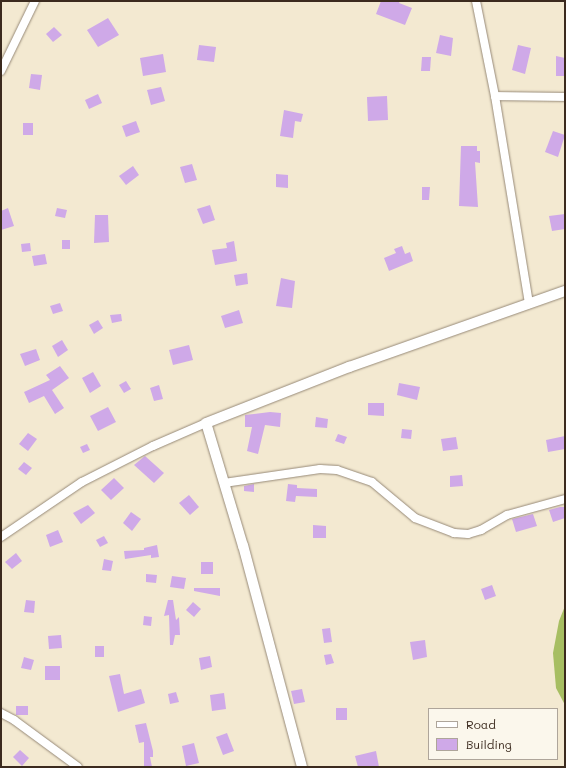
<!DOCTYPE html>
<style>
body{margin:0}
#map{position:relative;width:566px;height:768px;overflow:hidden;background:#f3e9d1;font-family:Mali,sans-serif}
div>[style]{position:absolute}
.green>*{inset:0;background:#a7be62}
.building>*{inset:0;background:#cfa9e8}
.roads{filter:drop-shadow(0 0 1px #978a78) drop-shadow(0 0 1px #978a78)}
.minor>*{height:8px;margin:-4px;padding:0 4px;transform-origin:4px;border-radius:4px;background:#fff}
.tertiary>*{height:10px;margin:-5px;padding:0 5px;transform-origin:5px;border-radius:5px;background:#fff}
span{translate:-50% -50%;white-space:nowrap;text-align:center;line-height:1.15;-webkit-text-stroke:4px #fbf7ec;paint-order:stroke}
.frame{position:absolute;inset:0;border:2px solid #3b2a1e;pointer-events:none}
.legend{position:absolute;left:428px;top:708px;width:130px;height:52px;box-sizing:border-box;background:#fbf7ec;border:1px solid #aea59a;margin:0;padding:5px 7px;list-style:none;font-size:12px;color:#3b2a1e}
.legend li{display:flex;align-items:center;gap:8px;height:20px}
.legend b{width:20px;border:1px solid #aea59a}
</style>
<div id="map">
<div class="green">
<i style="clip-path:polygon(565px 606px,565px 705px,556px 688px,553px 653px,559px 621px)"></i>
</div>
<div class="building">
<i style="clip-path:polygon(381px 1px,400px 1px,399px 3px,412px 8px,405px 25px,376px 14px)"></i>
<i style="clip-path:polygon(108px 18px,119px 35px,98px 47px,87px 30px)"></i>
<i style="clip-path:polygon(54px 27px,62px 35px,53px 42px,46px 34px)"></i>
<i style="clip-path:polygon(440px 35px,453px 38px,451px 56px,436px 53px)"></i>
<i style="clip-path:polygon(199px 45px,216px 47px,214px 62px,197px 60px)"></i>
<i style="clip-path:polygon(518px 45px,531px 48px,525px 74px,512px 70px)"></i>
<i style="clip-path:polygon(163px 54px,166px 72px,143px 76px,140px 58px)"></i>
<i style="clip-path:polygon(556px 56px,565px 58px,565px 76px,556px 76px)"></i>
<i style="clip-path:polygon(422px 57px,431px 57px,430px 71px,421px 71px)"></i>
<i style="clip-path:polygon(31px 74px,42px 75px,40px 90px,29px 88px)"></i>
<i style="clip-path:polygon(161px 87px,165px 101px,151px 105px,147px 90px)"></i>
<i style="clip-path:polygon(98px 94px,102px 103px,89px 109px,85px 100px)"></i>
<i style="clip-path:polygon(387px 96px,388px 120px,368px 121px,367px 97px)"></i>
<i style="clip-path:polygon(284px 110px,303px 114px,301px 122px,295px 121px,293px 138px,280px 136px)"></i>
<i style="clip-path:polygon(136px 121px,140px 132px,126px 137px,122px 126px)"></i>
<i style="clip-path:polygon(23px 123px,33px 123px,33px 135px,23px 135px)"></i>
<i style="clip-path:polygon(553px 131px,565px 135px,558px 157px,545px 152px)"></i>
<i style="clip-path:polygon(461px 146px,477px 146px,477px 151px,480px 151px,480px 163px,475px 162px,478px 207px,459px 206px)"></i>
<i style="clip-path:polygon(192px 164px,197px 180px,185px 183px,180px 167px)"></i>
<i style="clip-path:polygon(133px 166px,139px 175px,126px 185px,119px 176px)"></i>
<i style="clip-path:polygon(276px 174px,288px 175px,288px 188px,276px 187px)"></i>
<i style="clip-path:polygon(422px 187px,430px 187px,429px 200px,422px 200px)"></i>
<i style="clip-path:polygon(210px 205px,215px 220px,203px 224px,197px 209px)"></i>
<i style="clip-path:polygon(8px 208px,14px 226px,1px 230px,1px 211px)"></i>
<i style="clip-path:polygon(57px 208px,67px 210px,65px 218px,55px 216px)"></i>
<i style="clip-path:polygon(565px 214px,565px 229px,552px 231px,549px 216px)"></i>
<i style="clip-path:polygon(95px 215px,108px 215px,109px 242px,94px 243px)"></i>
<i style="clip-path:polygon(62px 240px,70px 240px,70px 249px,62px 249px)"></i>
<i style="clip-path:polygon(234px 241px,237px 261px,215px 265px,212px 250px,227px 248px,226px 243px)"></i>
<i style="clip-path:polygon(30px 243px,31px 251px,22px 252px,21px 244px)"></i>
<i style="clip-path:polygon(402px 246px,405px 254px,410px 252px,413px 261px,389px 271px,384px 258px,396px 253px,394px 249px)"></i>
<i style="clip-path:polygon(45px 254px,47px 264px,34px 266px,32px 256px)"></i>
<i style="clip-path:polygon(247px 273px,248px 284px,236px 286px,234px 275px)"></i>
<i style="clip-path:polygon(281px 278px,295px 281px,292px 308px,276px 306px)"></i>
<i style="clip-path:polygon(60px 303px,63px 311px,53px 314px,50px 306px)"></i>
<i style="clip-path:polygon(239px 310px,243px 323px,225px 328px,221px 316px)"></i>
<i style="clip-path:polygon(121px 314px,122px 321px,112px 323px,110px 315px)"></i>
<i style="clip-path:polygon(98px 320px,103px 328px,94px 334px,89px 325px)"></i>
<i style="clip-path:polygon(62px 340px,68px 350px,58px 357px,52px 346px)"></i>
<i style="clip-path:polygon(189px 345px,193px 360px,173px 365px,169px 350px)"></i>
<i style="clip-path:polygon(36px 349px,40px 360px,25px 366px,20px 354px)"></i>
<i style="clip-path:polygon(60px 366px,69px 378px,52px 390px,64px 408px,55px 414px,44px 396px,29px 403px,24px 392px,50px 380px,46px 375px)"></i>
<i style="clip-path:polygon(93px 372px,101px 386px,90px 393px,82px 378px)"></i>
<i style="clip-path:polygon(126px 381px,131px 389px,124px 393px,119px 385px)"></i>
<i style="clip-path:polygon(399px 383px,420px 387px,417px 400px,397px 395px)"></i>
<i style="clip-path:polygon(159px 385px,163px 399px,154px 401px,150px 388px)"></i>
<i style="clip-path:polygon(368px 403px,384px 403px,384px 416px,368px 415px)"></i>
<i style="clip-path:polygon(108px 407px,116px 422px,98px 431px,90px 416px)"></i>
<i style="clip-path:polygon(270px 412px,281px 413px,280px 427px,265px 425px,258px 454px,247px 451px,252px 427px,245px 427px,245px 415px)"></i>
<i style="clip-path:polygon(316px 417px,328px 419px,327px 428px,315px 427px)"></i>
<i style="clip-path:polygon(402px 429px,412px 430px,411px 439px,401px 438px)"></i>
<i style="clip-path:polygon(28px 433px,37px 439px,28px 451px,19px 444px)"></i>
<i style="clip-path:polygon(338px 434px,347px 437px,344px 444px,335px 441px)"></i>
<i style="clip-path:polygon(565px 436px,565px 449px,548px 452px,546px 440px)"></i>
<i style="clip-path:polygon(456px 437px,458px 449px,443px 451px,441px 439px)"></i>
<i style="clip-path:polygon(87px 444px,90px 450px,83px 453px,80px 447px)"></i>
<i style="clip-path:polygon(145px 456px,164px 473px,154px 483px,134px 465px)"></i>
<i style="clip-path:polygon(24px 462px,32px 468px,26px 475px,18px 469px)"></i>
<i style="clip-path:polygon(462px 475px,463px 486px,450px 487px,450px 476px)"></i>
<i style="clip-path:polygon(114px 478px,124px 488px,111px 500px,101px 490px)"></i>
<i style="clip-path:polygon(254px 484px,254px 492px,244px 491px,244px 486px)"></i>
<i style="clip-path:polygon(288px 484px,297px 485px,297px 488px,317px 489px,317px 497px,296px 496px,295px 502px,286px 501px)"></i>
<i style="clip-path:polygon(189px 495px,199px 507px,190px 515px,179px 503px)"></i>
<i style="clip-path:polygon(88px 505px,95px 513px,81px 524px,73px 513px)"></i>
<i style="clip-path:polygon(560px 507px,565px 507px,565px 518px,553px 522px,549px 510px)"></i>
<i style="clip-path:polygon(131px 512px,141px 519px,132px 531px,123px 523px)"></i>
<i style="clip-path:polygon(533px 514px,537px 526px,516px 532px,512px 519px)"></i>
<i style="clip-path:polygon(313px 525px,326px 526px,326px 538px,313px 538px)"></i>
<i style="clip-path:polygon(58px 530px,63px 542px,50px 547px,46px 535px)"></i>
<i style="clip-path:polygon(104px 536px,108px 543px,100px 547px,96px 540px)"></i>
<i style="clip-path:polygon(157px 545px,159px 557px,151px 558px,151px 555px,125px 559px,124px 551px,144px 550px,144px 548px)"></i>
<i style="clip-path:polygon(16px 553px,22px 561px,12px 569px,5px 562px)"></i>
<i style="clip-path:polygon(104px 559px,113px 561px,111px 571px,102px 570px)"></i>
<i style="clip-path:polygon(201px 562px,213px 562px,213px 574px,201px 574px)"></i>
<i style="clip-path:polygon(146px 574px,157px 575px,156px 583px,146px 582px)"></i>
<i style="clip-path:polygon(172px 576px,186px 578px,184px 589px,170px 587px)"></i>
<i style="clip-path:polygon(492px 585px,496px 596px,485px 600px,481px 589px)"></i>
<i style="clip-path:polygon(194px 588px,220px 588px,220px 596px,194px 591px)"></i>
<i style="clip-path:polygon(26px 600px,35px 601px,34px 613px,24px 612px)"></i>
<i style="clip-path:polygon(168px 600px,173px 600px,176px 620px,179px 617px,180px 635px,175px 635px,173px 645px,170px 645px,169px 615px,164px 616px)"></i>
<i style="clip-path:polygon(193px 602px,201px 609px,194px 617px,186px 610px)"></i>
<i style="clip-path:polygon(144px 616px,152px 617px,151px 626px,143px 625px)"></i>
<i style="clip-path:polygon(330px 628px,332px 642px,324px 643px,322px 629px)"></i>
<i style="clip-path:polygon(61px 635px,62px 648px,49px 649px,48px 636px)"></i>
<i style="clip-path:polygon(425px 640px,427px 657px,413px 660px,410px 642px)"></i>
<i style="clip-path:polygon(95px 646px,104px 646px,104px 657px,95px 657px)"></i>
<i style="clip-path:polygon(331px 654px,334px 663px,326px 665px,324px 655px)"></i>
<i style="clip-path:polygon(210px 656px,212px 667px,201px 670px,199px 658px)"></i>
<i style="clip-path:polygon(24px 657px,34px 660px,31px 670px,21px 668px)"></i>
<i style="clip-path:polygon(45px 666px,60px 666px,60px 680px,45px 680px)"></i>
<i style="clip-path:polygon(120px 674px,124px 694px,141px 689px,145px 703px,118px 712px,109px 676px)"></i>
<i style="clip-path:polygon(302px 689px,305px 702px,294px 704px,291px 691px)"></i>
<i style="clip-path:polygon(176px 692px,179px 702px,170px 704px,168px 694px)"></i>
<i style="clip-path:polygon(224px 693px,226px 709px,212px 711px,210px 695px)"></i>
<i style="clip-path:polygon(16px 706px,28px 706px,28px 715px,16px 715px)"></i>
<i style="clip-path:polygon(336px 708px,347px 708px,347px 720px,336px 720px)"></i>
<i style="clip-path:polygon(146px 723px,153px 751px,153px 757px,150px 757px,152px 767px,144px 767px,144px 742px,139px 743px,135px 725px)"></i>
<i style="clip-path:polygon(227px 733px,234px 751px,223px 755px,216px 737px)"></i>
<i style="clip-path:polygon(194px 743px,199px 763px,186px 766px,182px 746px)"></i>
<i style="clip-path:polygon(20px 750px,29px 758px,22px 766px,13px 757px)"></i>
<i style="clip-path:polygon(376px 751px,379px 767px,358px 767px,355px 756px)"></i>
</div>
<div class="roads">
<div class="minor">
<i style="left:476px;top:1px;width:97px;rotate:78.7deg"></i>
<i style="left:495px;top:96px;width:211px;rotate:80.7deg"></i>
<i style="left:1px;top:71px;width:78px;rotate:-64.1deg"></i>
<i style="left:495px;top:96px;width:70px;rotate:0.8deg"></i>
<i style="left:224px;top:483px;width:97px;rotate:-8.3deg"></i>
<i style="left:320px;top:469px;width:17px;rotate:3deg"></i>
<i style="left:337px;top:470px;width:37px;rotate:19deg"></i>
<i style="left:372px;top:482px;width:56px;rotate:39.9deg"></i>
<i style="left:415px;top:518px;width:42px;rotate:21deg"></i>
<i style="left:454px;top:533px;width:14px;rotate:4deg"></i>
<i style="left:468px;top:534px;width:14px;rotate:-17deg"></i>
<i style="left:481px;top:530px;width:30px;rotate:-30deg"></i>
<i style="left:507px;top:515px;width:60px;rotate:-15.4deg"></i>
<i style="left:1px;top:537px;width:98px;rotate:-34.2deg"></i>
<i style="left:82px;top:482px;width:80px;rotate:-26.9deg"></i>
<i style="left:153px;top:446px;width:58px;rotate:-23.5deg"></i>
<i style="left:1px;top:713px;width:15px;rotate:28deg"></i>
<i style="left:14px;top:720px;width:79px;rotate:36.3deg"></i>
</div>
<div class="tertiary">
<i style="left:302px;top:767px;width:229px;rotate:-104.9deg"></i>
<i style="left:243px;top:546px;width:128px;rotate:-106.7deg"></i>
<i style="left:206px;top:423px;width:154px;rotate:-21.4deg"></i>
<i style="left:349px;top:367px;width:229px;rotate:-19.4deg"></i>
</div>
</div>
<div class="frame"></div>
<ul class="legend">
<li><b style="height:5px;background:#fff"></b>Road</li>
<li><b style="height:11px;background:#cfa9e8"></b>Building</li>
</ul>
</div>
